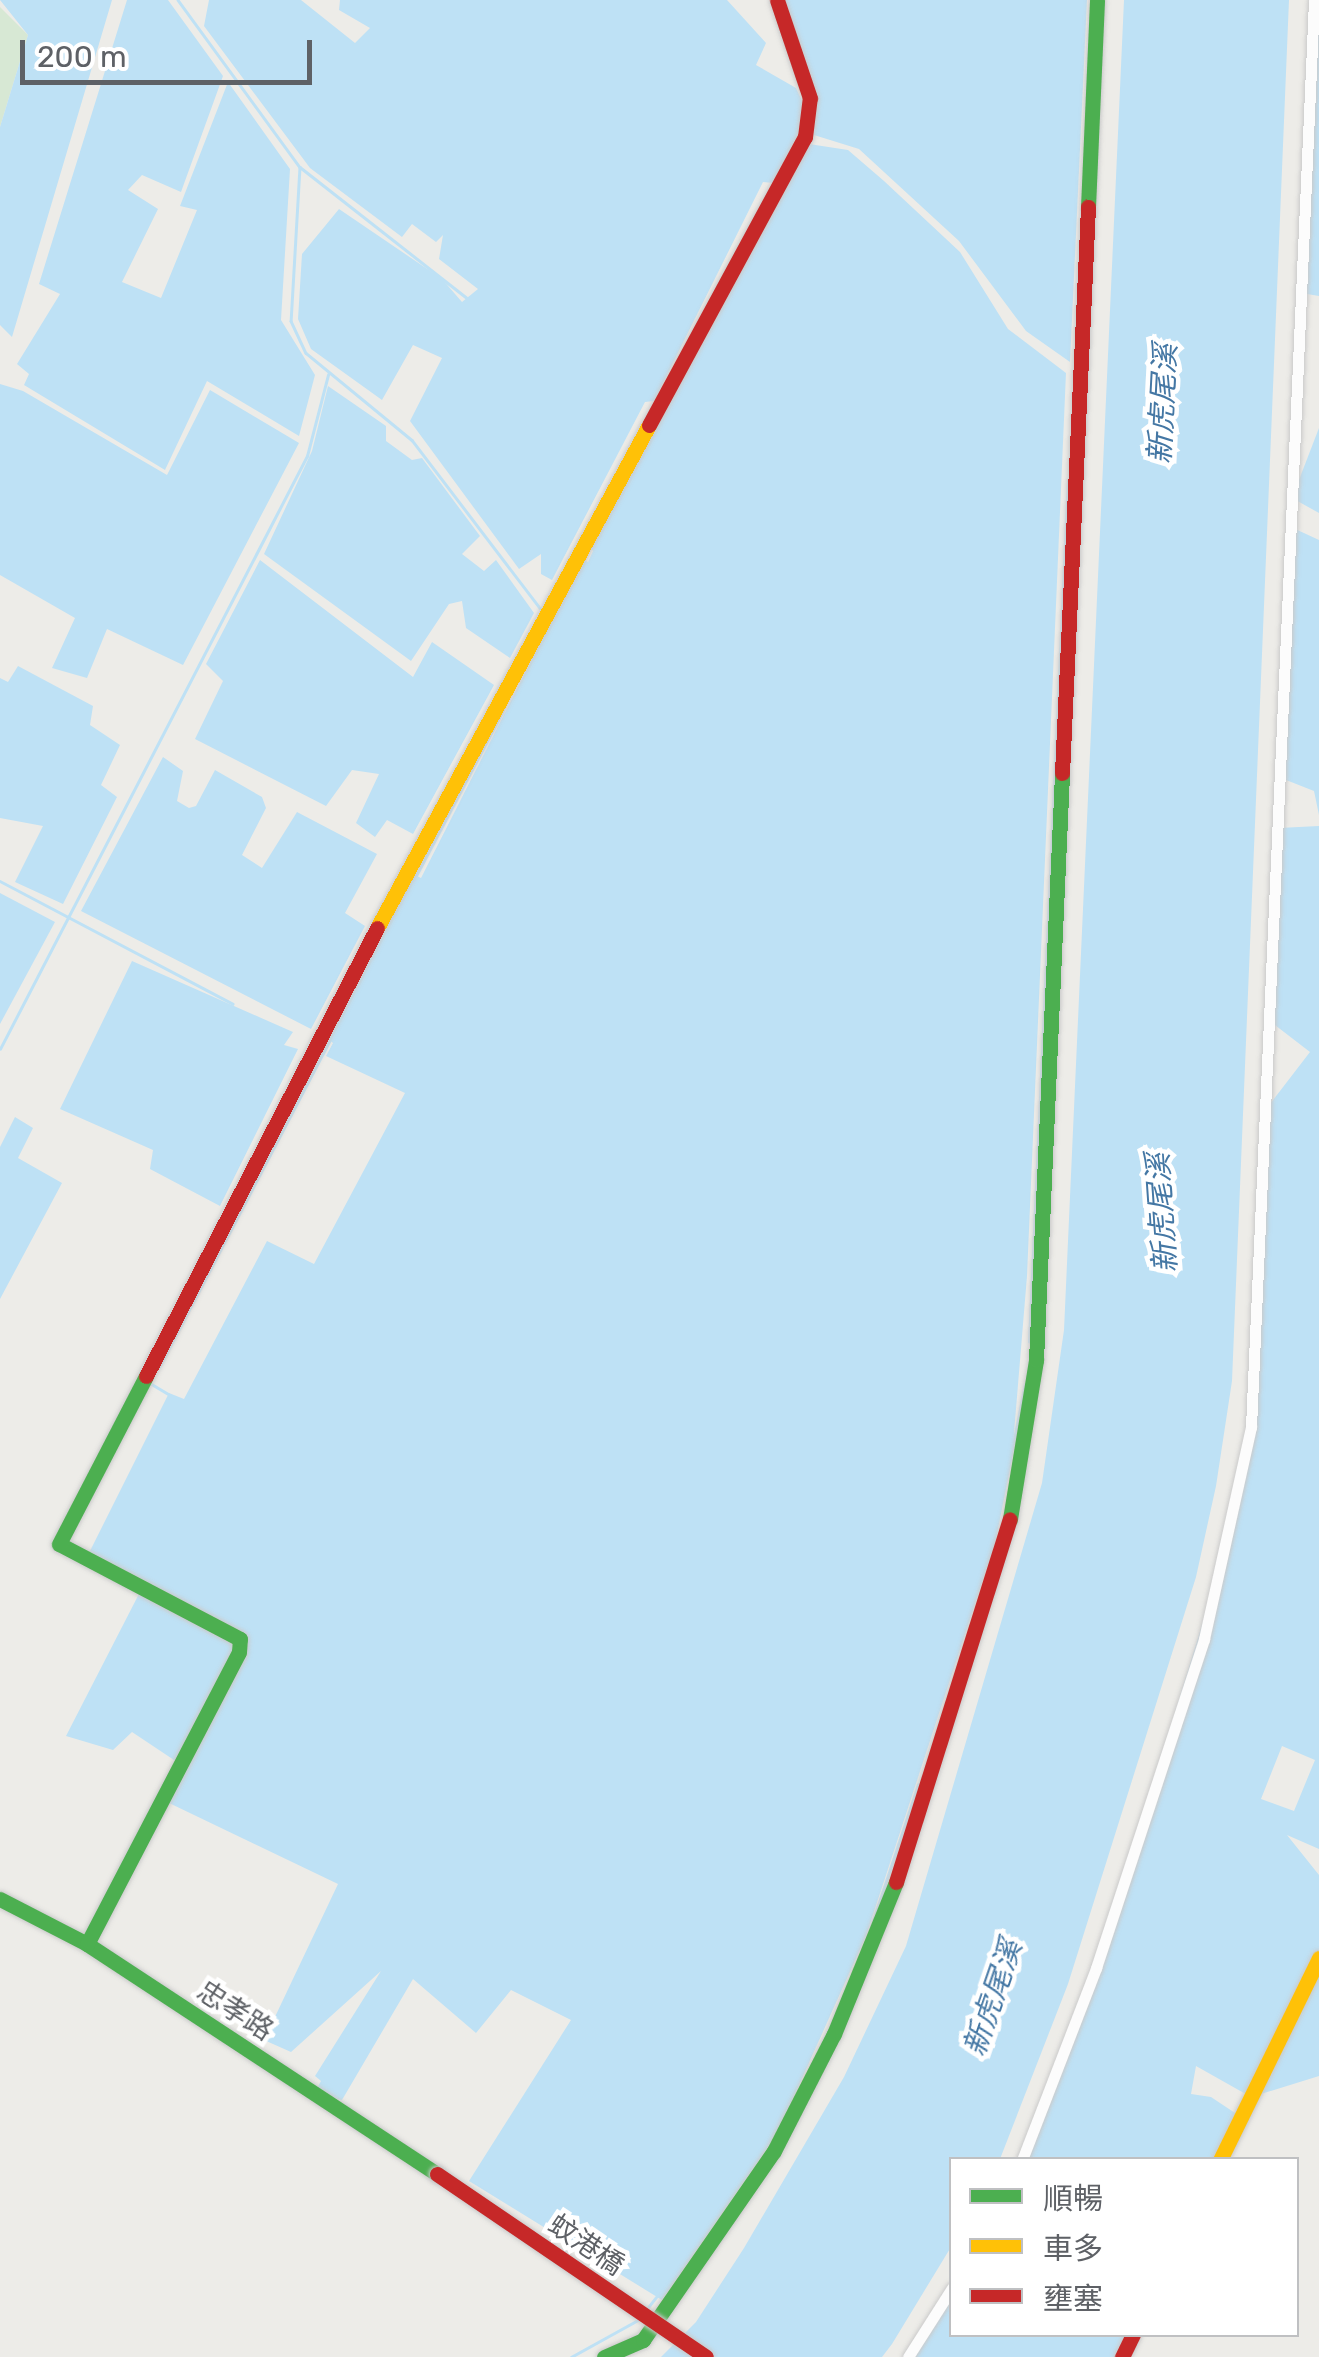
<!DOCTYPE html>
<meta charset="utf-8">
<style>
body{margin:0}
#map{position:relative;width:1319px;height:2357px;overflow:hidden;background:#edece8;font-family:Rubik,"Noto Sans TC",sans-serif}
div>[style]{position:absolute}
.green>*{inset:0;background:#d7e8d4}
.water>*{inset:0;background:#bee1f5}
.stream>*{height:2.5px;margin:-1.25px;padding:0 1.25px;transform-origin:1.25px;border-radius:1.25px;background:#bee1f5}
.roads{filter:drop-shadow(0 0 2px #cacaca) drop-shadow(0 0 2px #cacaca)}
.street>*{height:11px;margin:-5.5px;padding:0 5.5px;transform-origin:5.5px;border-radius:5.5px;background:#fcfcfc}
.fast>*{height:15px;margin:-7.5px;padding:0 7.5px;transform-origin:7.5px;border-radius:7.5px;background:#4caf50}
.slow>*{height:15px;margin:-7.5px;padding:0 7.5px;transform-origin:7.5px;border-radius:7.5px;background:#ffc107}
.jam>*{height:15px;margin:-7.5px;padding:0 7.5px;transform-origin:7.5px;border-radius:7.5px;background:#c62828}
.bridges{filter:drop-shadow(0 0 2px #c9c9c9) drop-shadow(0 0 2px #c9c9c9)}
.jam-bridge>*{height:15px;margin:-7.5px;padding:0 7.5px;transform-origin:7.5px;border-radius:7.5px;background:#c62828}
span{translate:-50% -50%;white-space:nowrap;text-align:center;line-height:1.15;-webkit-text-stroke:9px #fff;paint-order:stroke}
.street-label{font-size:28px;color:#5e6166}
.water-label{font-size:30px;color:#4477a4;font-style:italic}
.legend{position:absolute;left:949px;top:2157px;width:350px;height:180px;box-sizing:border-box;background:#fff;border:2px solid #bfc0c2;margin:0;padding:12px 18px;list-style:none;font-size:30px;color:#5e6166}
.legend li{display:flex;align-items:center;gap:20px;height:50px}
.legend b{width:50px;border:2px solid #bfc0c2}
.scale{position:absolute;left:20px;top:40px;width:292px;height:45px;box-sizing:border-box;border:5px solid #5e6166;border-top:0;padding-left:12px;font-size:30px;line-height:35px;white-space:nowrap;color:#5e6166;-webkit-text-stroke:8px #fff;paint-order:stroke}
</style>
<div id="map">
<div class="green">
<i style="clip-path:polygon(0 7px,28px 35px,0 127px)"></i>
</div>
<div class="water">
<i style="clip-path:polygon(0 0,112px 0,12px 337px,0 325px,0 127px,28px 35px)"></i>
<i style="clip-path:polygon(127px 0,168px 0,223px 76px,181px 192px,142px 175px,128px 190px,158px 209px,122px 282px,161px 298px,197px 210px,180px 206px,228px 82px,290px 169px,281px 320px,315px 375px,299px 436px,207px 381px,165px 470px,24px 385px,29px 374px,17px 364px,60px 294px,39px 284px)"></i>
<i style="clip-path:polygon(209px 0,301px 0,355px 43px,370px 28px,339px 10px,340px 0,727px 0,766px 43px,756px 65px,796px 88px,803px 103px,801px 128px,773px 183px,763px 182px,654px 401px,645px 402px,552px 580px,541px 574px,541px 554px,519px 569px,410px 421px,442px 358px,413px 345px,382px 400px,311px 349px,298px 319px,302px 254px,339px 209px,442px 279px,462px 302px,478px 289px,439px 259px,443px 235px,436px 242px,412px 224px,402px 237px,310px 168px,204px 26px)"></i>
<i style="clip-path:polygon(783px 0,1087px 0,1070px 362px,1026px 331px,959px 241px,859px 149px,814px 135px,814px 87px)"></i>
<i style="clip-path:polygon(1124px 0,1289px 0,1232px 1381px,1216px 1486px,1196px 1577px,1068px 1984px,1000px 2159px,952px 2160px,951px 2247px,892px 2344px,882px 2357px,661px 2357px,696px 2322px,744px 2248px,844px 2077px,906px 1946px,1042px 1483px,1064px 1330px)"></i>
<i style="clip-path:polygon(1319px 0,1319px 296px,1301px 293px)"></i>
<i style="clip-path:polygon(809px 144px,848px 150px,884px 181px,960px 252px,1008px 329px,1066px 373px,1027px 1276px,1013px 1445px,990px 1558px,866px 1936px,777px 2134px,662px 2300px,469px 2181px,571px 2020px,511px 1990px,476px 2033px,413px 1979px,342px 2100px,314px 2094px,321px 2081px,315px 2076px,381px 1971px,291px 2052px,264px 2040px,338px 1884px,167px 1802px,180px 1764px,132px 1732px,113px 1750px,66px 1736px,141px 1590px,86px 1559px,169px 1393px,184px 1399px,267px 1241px,314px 1264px,405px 1093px,326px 1056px,333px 1043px,328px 1039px,413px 874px,421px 878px,583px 559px,588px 562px,593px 551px,589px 547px)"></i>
<i style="clip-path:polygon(0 384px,23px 391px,167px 475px,210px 390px,299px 443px,183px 665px,107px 629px,87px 678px,52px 668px,75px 618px,0 575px)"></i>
<i style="clip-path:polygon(328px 386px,386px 426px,386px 441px,412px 460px,422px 458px,480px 536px,462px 554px,484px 571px,496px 560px,534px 613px,510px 658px,466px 628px,462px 601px,449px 604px,411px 661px,264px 554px,312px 451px)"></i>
<i style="clip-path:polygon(1319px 428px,1319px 513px,1292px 498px)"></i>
<i style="clip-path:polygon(1291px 527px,1319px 540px,1319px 815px,1314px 791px,1281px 778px)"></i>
<i style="clip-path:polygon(260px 560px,413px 677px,432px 642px,494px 685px,413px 834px,387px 820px,375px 837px,356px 823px,379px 774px,352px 770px,326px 806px,195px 739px,223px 681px,206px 664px)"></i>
<i style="clip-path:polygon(18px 666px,93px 706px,90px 725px,120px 745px,101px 785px,117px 797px,63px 904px,15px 882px,43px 826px,0 818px,0 678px,8px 682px)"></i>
<i style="clip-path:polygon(163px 757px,183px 771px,177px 801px,189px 808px,196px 806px,215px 770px,262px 797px,266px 808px,242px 855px,262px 868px,297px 812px,377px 854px,345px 913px,365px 926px,311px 1029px,81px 911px)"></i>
<i style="clip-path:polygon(evenodd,1319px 826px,1319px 1849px,1287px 1835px,1319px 1875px,1319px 2076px,1251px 2097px,1196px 2066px,1191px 2094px,1211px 2097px,1241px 2117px,1220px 2159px,1021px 2160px,1107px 1933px,1239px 1505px,1256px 1367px,1267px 1108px,1310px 1052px,1271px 1022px,1279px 828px,1319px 826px,1282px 1746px,1315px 1760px,1294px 1811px,1261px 1799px,1282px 1746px)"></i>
<i style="clip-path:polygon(0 893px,55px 922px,0 1024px)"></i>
<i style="clip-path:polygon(132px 961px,293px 1032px,284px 1045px,298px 1049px,220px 1206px,150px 1169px,153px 1150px,60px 1109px)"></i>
<i style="clip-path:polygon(15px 1117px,33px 1128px,18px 1158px,62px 1183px,0 1299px,0 1147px)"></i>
<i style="clip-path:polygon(951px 2285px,952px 2334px,1133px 2335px,1122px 2357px,907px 2357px)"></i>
</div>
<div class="stream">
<i style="left:178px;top:0;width:207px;rotate:53.9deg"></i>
<i style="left:300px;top:167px;width:211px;rotate:38.1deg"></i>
<i style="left:300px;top:167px;width:154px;rotate:93.3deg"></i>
<i style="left:291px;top:321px;width:35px;rotate:65deg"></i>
<i style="left:306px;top:353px;width:137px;rotate:39.4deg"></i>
<i style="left:412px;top:440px;width:211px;rotate:52.7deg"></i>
<i style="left:416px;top:876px;width:187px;rotate:-62.3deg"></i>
<i style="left:0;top:881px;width:263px;rotate:27.8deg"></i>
<i style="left:0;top:1049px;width:668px;rotate:-62.63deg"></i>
<i style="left:307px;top:456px;width:84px;rotate:-75.5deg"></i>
<i style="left:1029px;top:1342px;width:862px;rotate:-87.41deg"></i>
<i style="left:159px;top:1367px;width:371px;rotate:-62.4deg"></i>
<i style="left:150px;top:1383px;width:21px;rotate:31deg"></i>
<i style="left:987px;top:1573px;width:192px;rotate:-78.6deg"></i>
<i style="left:864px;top:1948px;width:172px;rotate:-71.7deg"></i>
<i style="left:646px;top:2310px;width:16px;rotate:-52deg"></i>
<i style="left:571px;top:2357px;width:77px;rotate:-28.9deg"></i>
</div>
<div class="roads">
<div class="street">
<i style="left:1022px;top:2160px;width:206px;rotate:-68.9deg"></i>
<i style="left:1096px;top:1968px;width:346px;rotate:-71.8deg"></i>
<i style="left:1204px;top:1639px;width:217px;rotate:-77.5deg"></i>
<i style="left:1251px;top:1427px;width:1428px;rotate:-87.47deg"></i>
<i style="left:908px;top:2357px;width:82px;rotate:-57.5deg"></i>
</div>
<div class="fast">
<i style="left:1088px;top:207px;width:207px;rotate:-87.5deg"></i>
<i style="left:1010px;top:1519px;width:161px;rotate:-80.7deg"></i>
<i style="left:1036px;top:1360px;width:588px;rotate:-87.46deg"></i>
<i style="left:0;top:1899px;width:98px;rotate:27.3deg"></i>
<i style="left:87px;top:1944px;width:419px;rotate:33.3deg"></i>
<i style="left:87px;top:1944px;width:329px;rotate:-62.5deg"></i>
<i style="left:239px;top:1652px;width:13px;rotate:-86deg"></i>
<i style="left:240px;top:1639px;width:204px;rotate:-152.3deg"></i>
<i style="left:59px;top:1544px;width:189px;rotate:-62.6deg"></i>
<i style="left:604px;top:2357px;width:43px;rotate:-23.6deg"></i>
<i style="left:643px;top:2340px;width:230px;rotate:-55.3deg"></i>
<i style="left:774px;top:2151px;width:131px;rotate:-62.9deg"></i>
<i style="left:834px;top:2034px;width:164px;rotate:-67.8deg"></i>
</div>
<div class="slow">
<i style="left:377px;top:928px;width:572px;rotate:-61.6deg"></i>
<i style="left:1220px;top:2160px;width:225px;rotate:-63.9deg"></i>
</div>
<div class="jam">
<i style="left:649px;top:425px;width:328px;rotate:-61.6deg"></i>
<i style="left:805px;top:137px;width:39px;rotate:-83deg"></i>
<i style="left:810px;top:98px;width:103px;rotate:-108.6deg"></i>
<i style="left:1062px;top:773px;width:567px;rotate:-87.37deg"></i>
<i style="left:146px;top:1376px;width:504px;rotate:-62.72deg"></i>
<i style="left:896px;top:1882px;width:380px;rotate:-72.6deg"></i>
<i style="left:1122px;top:2357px;width:25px;rotate:-64deg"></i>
</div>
</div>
<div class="bridges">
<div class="jam-bridge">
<i style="left:437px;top:2174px;width:325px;rotate:34.2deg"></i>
</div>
</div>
<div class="street-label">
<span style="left:235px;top:2011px;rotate:33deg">忠孝路</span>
<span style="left:586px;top:2245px;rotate:34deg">蚊港橋</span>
</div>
<div class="water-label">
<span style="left:1163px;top:404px;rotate:-87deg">新虎尾溪</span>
<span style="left:1162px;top:1213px;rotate:-94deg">新虎尾溪</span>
<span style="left:993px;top:1998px;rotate:-71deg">新虎尾溪</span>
</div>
<ul class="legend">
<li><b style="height:12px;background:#4caf50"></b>順暢</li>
<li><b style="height:12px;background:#ffc107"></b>車多</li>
<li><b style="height:12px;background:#c62828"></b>壅塞</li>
</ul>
<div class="scale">200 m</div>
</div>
